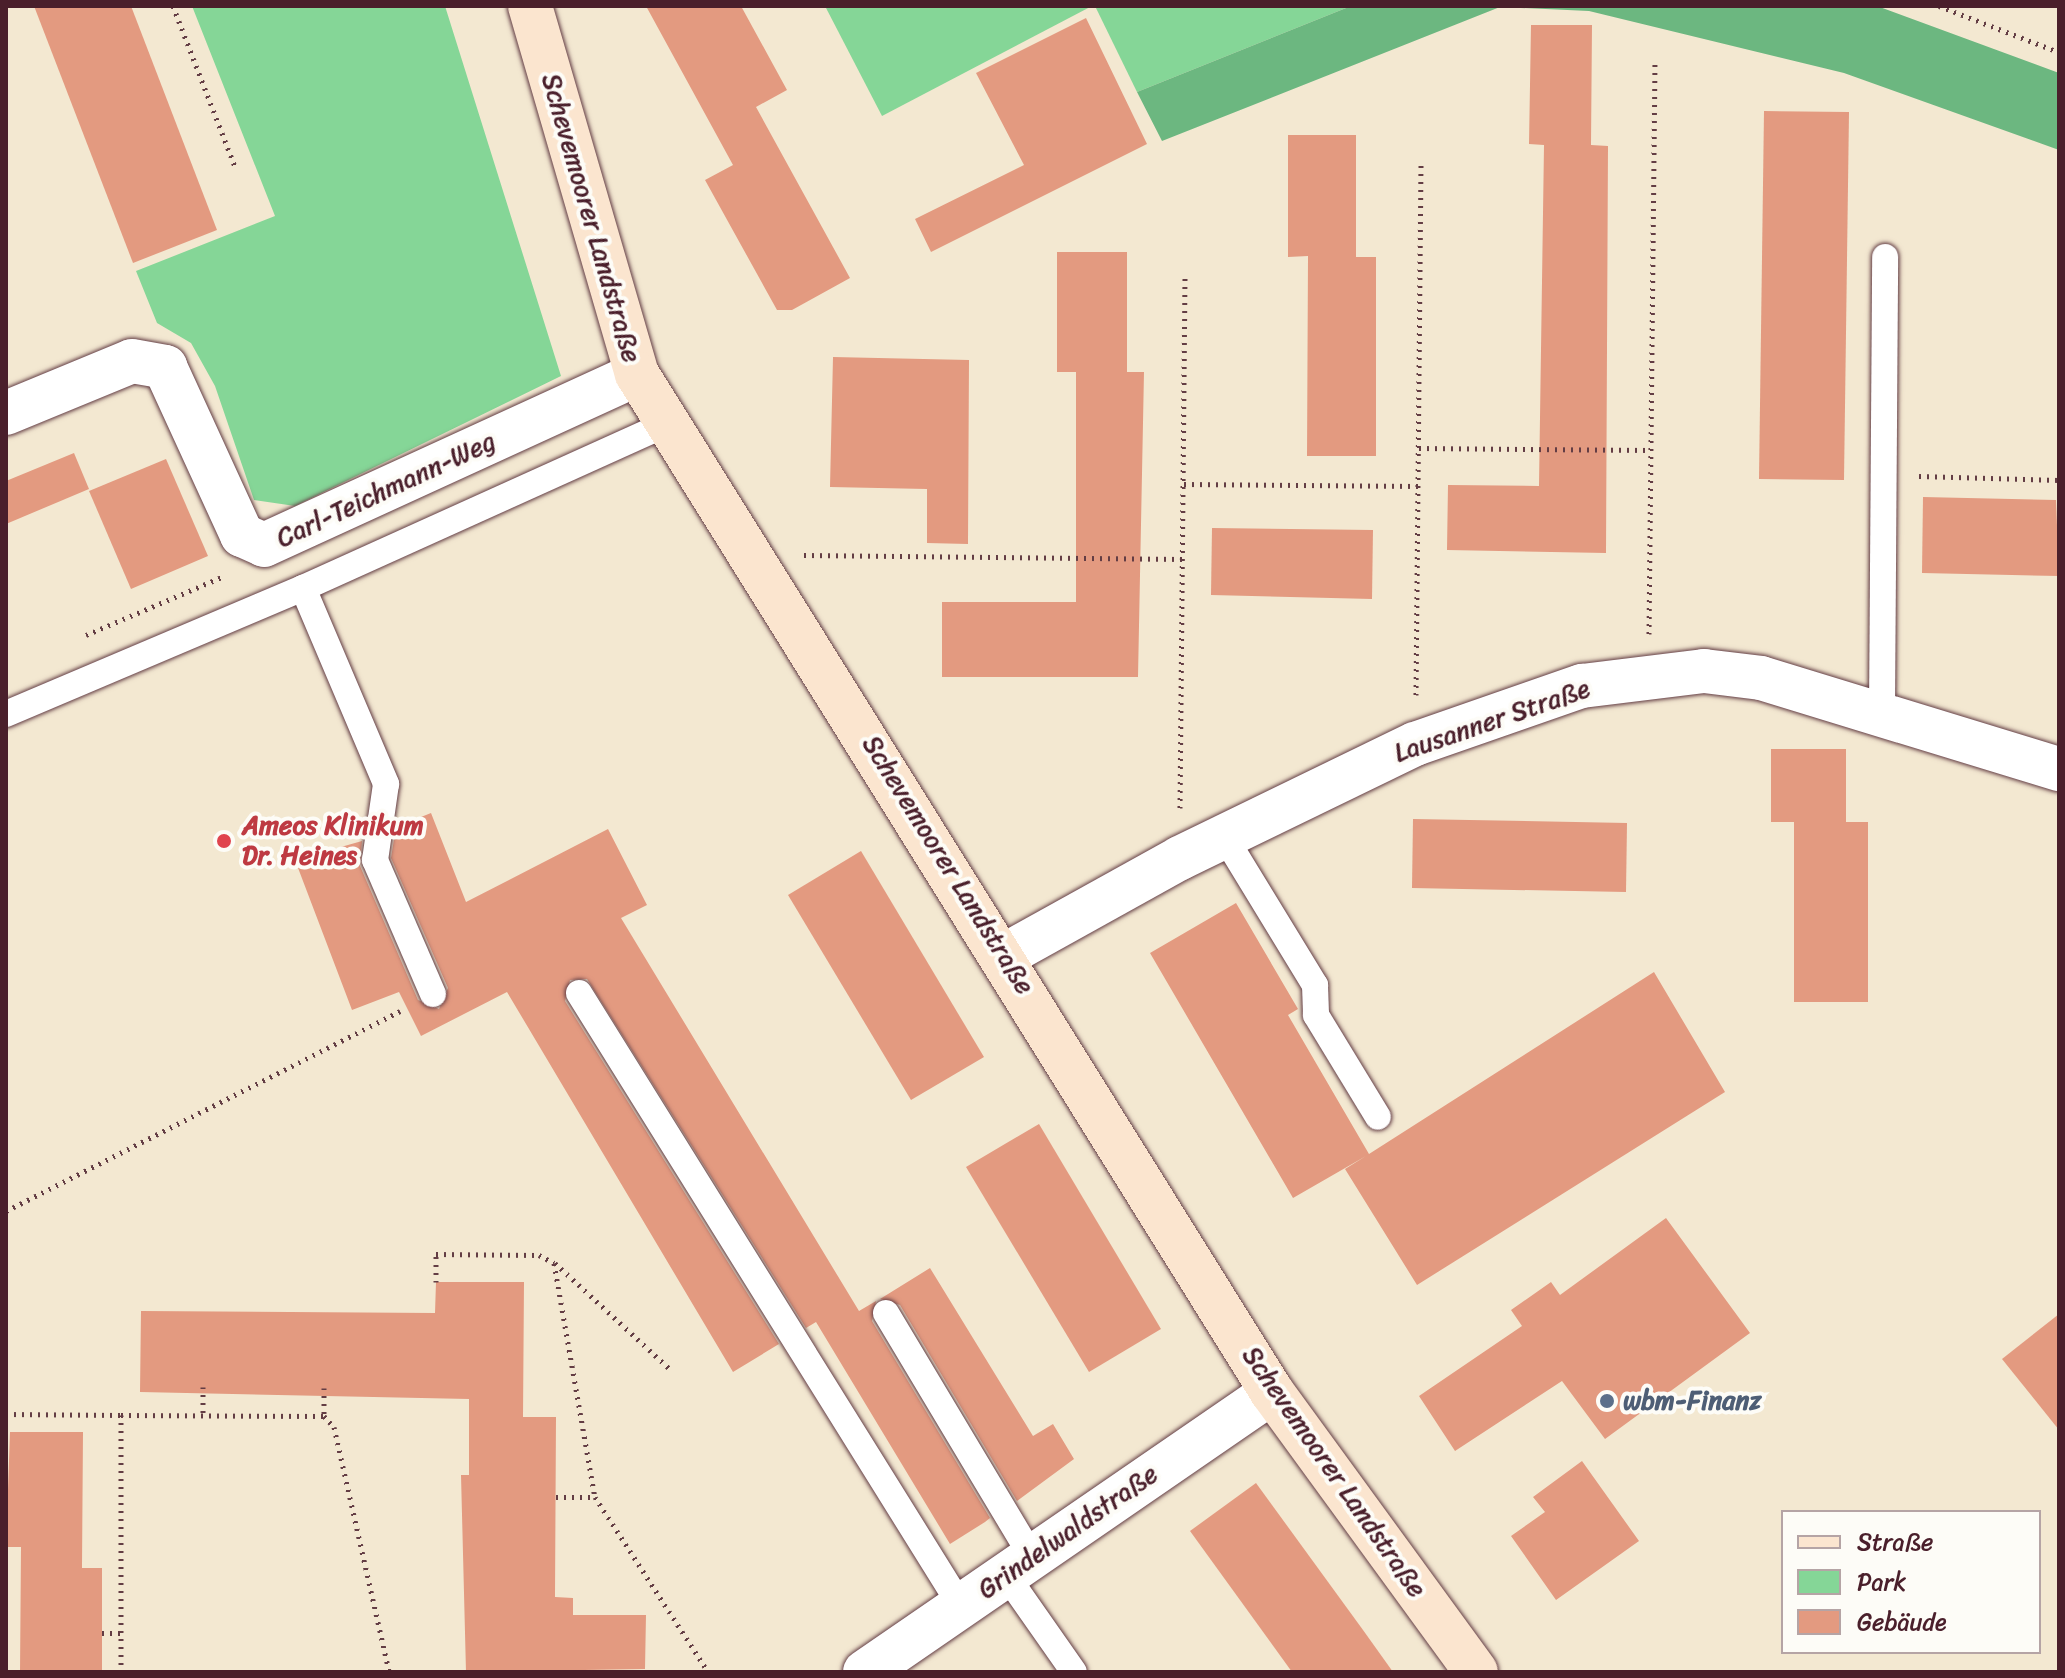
<!DOCTYPE html>
<meta charset="utf-8">
<style>
body{margin:0}
#map{position:relative;width:2065px;height:1678px;overflow:hidden;background:#f3e8d1;font-family:Sriracha,sans-serif}
div>[style]{position:absolute}
.green>*{inset:0;background:#85d697}
.forest>*{inset:0;background:#6cb780}
.building>*{inset:0;background:#e39a80}
.path>*{height:5px;margin-top:-2.5px;transform-origin:0;background:repeating-linear-gradient(90deg,#633d44 0 2px,transparent 0 8px)}
.roads{filter:drop-shadow(0 0 2px #633d44) drop-shadow(0 0 2px #633d44)}
.lane>*{height:26px;margin:-13px;padding:0 13px;transform-origin:13px;border-radius:13px;background:#fff}
.street>*{height:44px;margin:-22px;padding:0 22px;transform-origin:22px;border-radius:22px;background:#fff}
.secondary>*{height:44px;margin:-22px;padding:0 22px;transform-origin:22px;border-radius:22px;background:#fbe5cf}
.dots>*{width:22px;height:22px;translate:-50% -50%;box-sizing:border-box;border:4px solid #fdfcf7;border-radius:50%}
span{translate:-50% -50%;white-space:nowrap;text-align:center;line-height:1.15;-webkit-text-stroke:8px #fdfcf7;paint-order:stroke}
.street-label{font-size:26px;color:#4a1f2b}
.health-label{font-size:26px;color:#be3a42;font-weight:700}
.left{translate:0 -50%;text-align:left}
.service-label{font-size:26px;color:#4e5e75;font-weight:700}
.frame{position:absolute;inset:0;border:8px solid #4a1f2b;pointer-events:none}
.legend{position:absolute;left:1781px;top:1510px;width:260px;height:144px;box-sizing:border-box;background:#fdfcf7;border:2px solid #b5a4a5;margin:0;padding:10px 14px;list-style:none;font-size:24px;color:#4a1f2b}
.legend li{display:flex;align-items:center;gap:16px;height:40px}
.legend b{width:40px;border:2px solid #b5a4a5}
</style>
<div id="map">
<div class="green">
<i style="clip-path:polygon(192px 6px,445px 6px,561px 376px,295px 506px,254px 500px,215px 386px,191px 343px,157px 323px,136px 271px,275px 216px)"></i>
<i style="clip-path:polygon(825px 6px,1092px 6px,882px 116px)"></i>
<i style="clip-path:polygon(1095px 6px,1351px 6px,1137px 92px)"></i>
</div>
<div class="forest">
<i style="clip-path:polygon(1351px 6px,1877px 6px,2059px 73px,2059px 150px,1844px 73px,1589px 11px,1500px 7px,1162px 141px,1137px 92px)"></i>
</div>
<div class="building">
<i style="clip-path:polygon(34px 6px,131px 6px,217px 230px,133px 263px)"></i>
<i style="clip-path:polygon(646px 6px,741px 6px,787px 90px,756px 107px,850px 278px,792px 310px,777px 310px,705px 180px,733px 165px)"></i>
<i style="clip-path:polygon(1086px 18px,1147px 144px,931px 252px,915px 219px,1024px 165px,976px 73px)"></i>
<i style="clip-path:polygon(1531px 25px,1592px 25px,1591px 145px,1608px 146px,1606px 553px,1447px 550px,1448px 485px,1539px 486px,1544px 145px,1529px 144px)"></i>
<i style="clip-path:polygon(1764px 111px,1849px 112px,1844px 480px,1759px 479px)"></i>
<i style="clip-path:polygon(1288px 135px,1356px 135px,1356px 257px,1376px 257px,1376px 456px,1307px 456px,1308px 256px,1288px 257px)"></i>
<i style="clip-path:polygon(1057px 252px,1127px 252px,1127px 372px,1144px 372px,1138px 677px,942px 677px,942px 602px,1076px 602px,1076px 372px,1057px 372px)"></i>
<i style="clip-path:polygon(833px 357px,969px 360px,968px 544px,927px 543px,927px 489px,830px 487px)"></i>
<i style="clip-path:polygon(74px 453px,89px 489px,6px 524px,6px 481px)"></i>
<i style="clip-path:polygon(166px 459px,208px 556px,131px 589px,89px 491px)"></i>
<i style="clip-path:polygon(1923px 497px,2056px 500px,2059px 576px,1922px 573px)"></i>
<i style="clip-path:polygon(1212px 528px,1373px 530px,1372px 599px,1211px 595px)"></i>
<i style="clip-path:polygon(1771px 749px,1846px 749px,1846px 822px,1868px 822px,1868px 1002px,1794px 1002px,1794px 822px,1771px 822px)"></i>
<i style="clip-path:polygon(431px 813px,466px 902px,608px 829px,647px 905px,621px 918px,859px 1311px,876px 1301px,872px 1321px,990px 1518px,985px 1522px,950px 1544px,816px 1322px,806px 1328px,587px 979px,570px 980px,565px 1001px,779px 1344px,733px 1372px,507px 992px,421px 1036px,399px 992px,352px 1010px,295px 860px,362px 841px,360px 866px,418px 1000px,439px 1009px,448px 988px,391px 858px,396px 827px)"></i>
<i style="clip-path:polygon(1413px 819px,1627px 823px,1626px 892px,1412px 888px)"></i>
<i style="clip-path:polygon(861px 851px,984px 1057px,911px 1100px,788px 895px)"></i>
<i style="clip-path:polygon(1236px 903px,1298px 1009px,1288px 1015px,1369px 1154px,1654px 972px,1725px 1092px,1417px 1285px,1345px 1169px,1366px 1156px,1293px 1198px,1150px 953px)"></i>
<i style="clip-path:polygon(1039px 1124px,1161px 1329px,1089px 1372px,966px 1167px)"></i>
<i style="clip-path:polygon(1666px 1218px,1750px 1333px,1605px 1439px,1562px 1381px,1455px 1451px,1419px 1396px,1522px 1326px,1511px 1310px,1551px 1282px,1560px 1295px)"></i>
<i style="clip-path:polygon(930px 1268px,1033px 1436px,1053px 1424px,1074px 1459px,1017px 1501px,900px 1305px,880px 1299px)"></i>
<i style="clip-path:polygon(436px 1282px,524px 1282px,523px 1417px,556px 1417px,555px 1597px,573px 1598px,573px 1615px,646px 1615px,645px 1669px,466px 1672px,461px 1475px,469px 1475px,469px 1399px,140px 1392px,141px 1311px,435px 1313px)"></i>
<i style="clip-path:polygon(2059px 1314px,2059px 1430px,2002px 1359px)"></i>
<i style="clip-path:polygon(10px 1432px,83px 1432px,82px 1568px,102px 1568px,102px 1672px,20px 1672px,21px 1547px,6px 1547px)"></i>
<i style="clip-path:polygon(1582px 1461px,1639px 1541px,1556px 1600px,1511px 1536px,1545px 1512px,1533px 1497px)"></i>
<i style="clip-path:polygon(1256px 1483px,1363px 1630px,1393px 1672px,1292px 1672px,1190px 1531px)"></i>
</div>
<div class="path">
<i style="left:173px;top:6px;width:173px;rotate:68.9deg"></i>
<i style="left:1939px;top:6px;width:129px;rotate:21deg"></i>
<i style="left:1419px;top:448px;width:232px;rotate:0.5deg"></i>
<i style="left:1919px;top:476px;width:140px;rotate:1.6deg"></i>
<i style="left:1184px;top:484px;width:234px;rotate:0.5deg"></i>
<i style="left:804px;top:555px;width:379px;rotate:0.6deg"></i>
<i style="left:1649px;top:634px;width:575px;rotate:-89.4deg"></i>
<i style="left:86px;top:635px;width:150px;rotate:-23.1deg"></i>
<i style="left:1416px;top:695px;width:531px;rotate:-89.46deg"></i>
<i style="left:1180px;top:808px;width:535px;rotate:-89.46deg"></i>
<i style="left:6px;top:1211px;width:442px;rotate:-26.9deg"></i>
<i style="left:555px;top:1263px;width:158px;rotate:42.7deg"></i>
<i style="left:436px;top:1282px;width:28px;rotate:-90deg"></i>
<i style="left:436px;top:1254px;width:103px;rotate:0.6deg"></i>
<i style="left:539px;top:1255px;width:17px;rotate:28deg"></i>
<i style="left:554px;top:1263px;width:238px;rotate:80.1deg"></i>
<i style="left:595px;top:1497px;width:208px;rotate:57.1deg"></i>
<i style="left:203px;top:1387px;width:28px;rotate:90deg"></i>
<i style="left:324px;top:1388px;width:27px;rotate:90deg"></i>
<i style="left:6px;top:1414px;width:115px;rotate:0.5deg"></i>
<i style="left:556px;top:1497px;width:39px"></i>
<i style="left:102px;top:1633px;width:19px"></i>
<i style="left:121px;top:1672px;width:257px;rotate:-90deg"></i>
<i style="left:121px;top:1415px;width:203px;rotate:0.3deg"></i>
<i style="left:324px;top:1416px;width:15px;rotate:48deg"></i>
<i style="left:334px;top:1427px;width:251px;rotate:77.3deg"></i>
</div>
<div class="roads">
<div class="lane">
<i style="left:303px;top:588px;width:401px;rotate:-24.3deg"></i>
<i style="left:1882px;top:711px;width:454px;rotate:-89.6deg"></i>
<i style="left:6px;top:714px;width:323px;rotate:-23deg"></i>
<i style="left:303px;top:588px;width:213px;rotate:67deg"></i>
<i style="left:386px;top:784px;width:77px;rotate:98.2deg"></i>
<i style="left:375px;top:860px;width:146px;rotate:66.6deg"></i>
<i style="left:1224px;top:836px;width:175px;rotate:58.6deg"></i>
<i style="left:1315px;top:985px;width:30px;rotate:88deg"></i>
<i style="left:1316px;top:1015px;width:119px;rotate:58.7deg"></i>
<i style="left:579px;top:993px;width:722px;rotate:58.07deg"></i>
<i style="left:886px;top:1313px;width:284px;rotate:59.1deg"></i>
<i style="left:1006px;top:1575px;width:118px;rotate:55deg"></i>
</div>
<div class="street">
<i style="left:6px;top:413px;width:136px;rotate:-22.4deg"></i>
<i style="left:132px;top:361px;width:34px;rotate:10deg"></i>
<i style="left:165px;top:367px;width:185px;rotate:65.4deg"></i>
<i style="left:242px;top:535px;width:24px;rotate:24deg"></i>
<i style="left:264px;top:545px;width:410px;rotate:-24.6deg"></i>
<i style="left:1005px;top:955px;width:200px;rotate:-29deg"></i>
<i style="left:1180px;top:858px;width:261px;rotate:-25.9deg"></i>
<i style="left:1415px;top:744px;width:177px;rotate:-19.2deg"></i>
<i style="left:1582px;top:686px;width:123px;rotate:-7deg"></i>
<i style="left:1704px;top:671px;width:57px;rotate:7deg"></i>
<i style="left:1761px;top:678px;width:312px;rotate:17deg"></i>
<i style="left:865px;top:1672px;width:494px;rotate:-34.5deg"></i>
</div>
<div class="secondary">
<i style="left:530px;top:6px;width:383px;rotate:73.8deg"></i>
<i style="left:637px;top:374px;width:1200px;rotate:58.05deg"></i>
<i style="left:1272px;top:1392px;width:346px;rotate:53.9deg"></i>
</div>
</div>
<div class="dots">
<i style="left:224px;top:841px;background:#e0444e"></i>
<i style="left:1607px;top:1401px;background:#5c6f8a"></i>
</div>
<div class="street-label">
<span style="left:591px;top:218px;rotate:74deg">Schevemoorer Landstraße</span>
<span style="left:386px;top:490px;rotate:-25deg">Carl-Teichmann-Weg</span>
<span style="left:1492px;top:721px;rotate:-19deg">Lausanner Straße</span>
<span style="left:948px;top:865px;rotate:58deg">Schevemoorer Landstraße</span>
<span style="left:1334px;top:1472px;rotate:55deg">Schevemoorer Landstraße</span>
<span style="left:1068px;top:1532px;rotate:-35deg">Grindelwaldstraße</span>
</div>
<div class="health-label">
<span class="left" style="left:242px;top:841px">Ameos Klinikum<br>Dr. Heines</span>
</div>
<div class="service-label">
<span class="left" style="left:1623px;top:1401px">wbm-Finanz</span>
</div>
<div class="frame"></div>
<ul class="legend">
<li><b style="height:10px;background:#fbe5cf"></b>Straße</li>
<li><b style="height:22px;background:#85d697"></b>Park</li>
<li><b style="height:22px;background:#e39a80"></b>Gebäude</li>
</ul>
</div>
